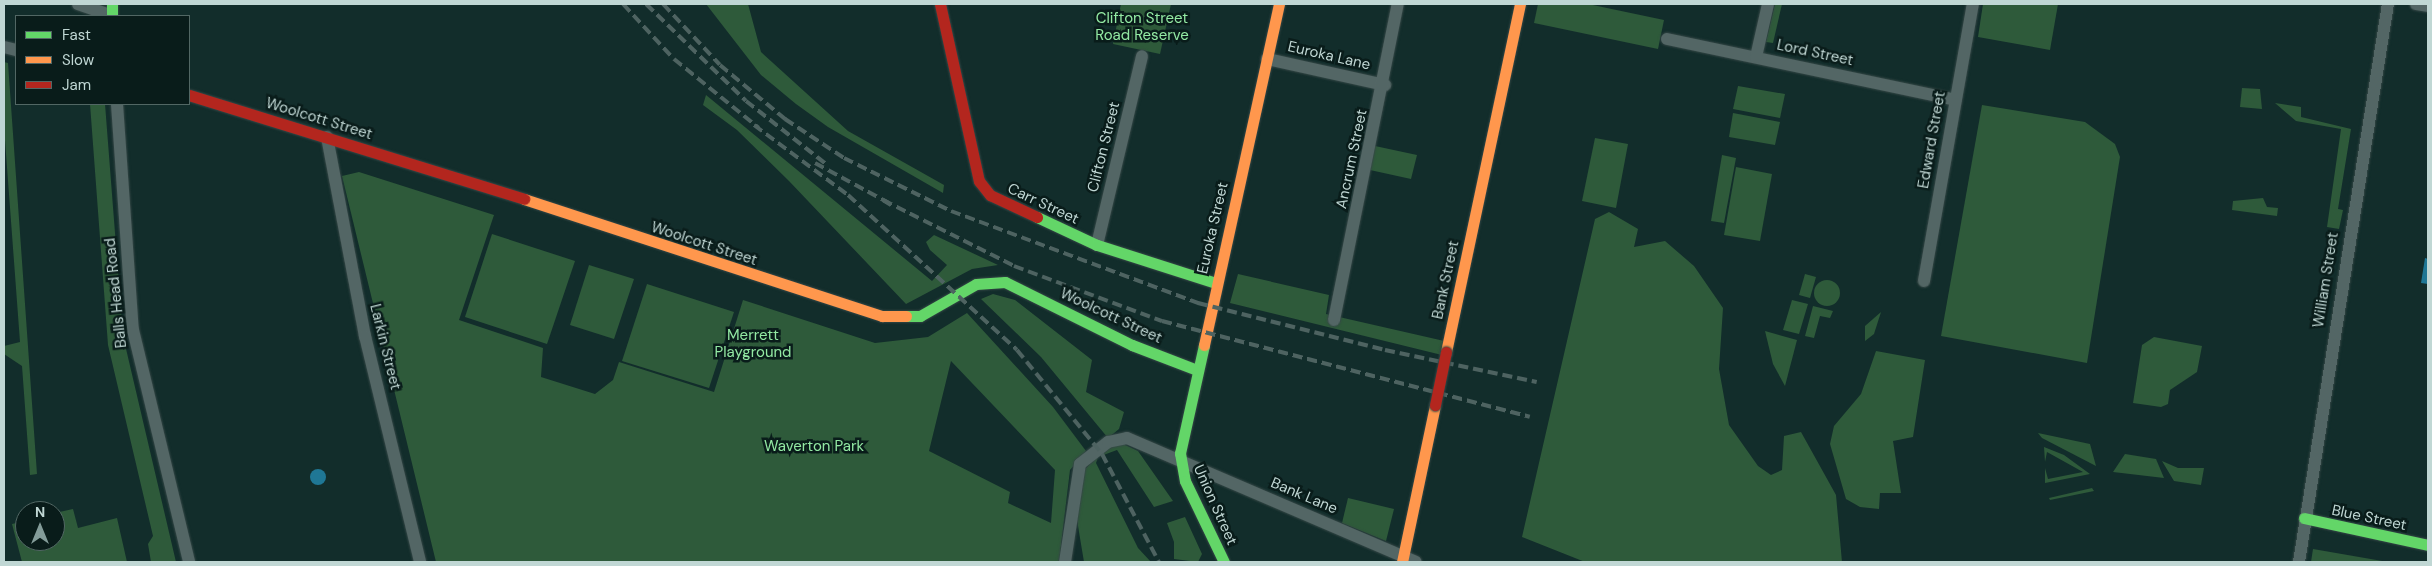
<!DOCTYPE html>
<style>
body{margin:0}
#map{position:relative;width:2432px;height:566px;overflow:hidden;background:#122d2b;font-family:"DM Sans",sans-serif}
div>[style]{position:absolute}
.green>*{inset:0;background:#2e5a3a}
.round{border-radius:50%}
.water>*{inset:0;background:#1f7795}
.roads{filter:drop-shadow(0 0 1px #354746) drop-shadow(0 0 1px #354746)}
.street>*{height:12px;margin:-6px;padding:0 6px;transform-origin:6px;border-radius:6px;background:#536665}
.fast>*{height:11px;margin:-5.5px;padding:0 5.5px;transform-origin:5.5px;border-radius:5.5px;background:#63d668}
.slow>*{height:11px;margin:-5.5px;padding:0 5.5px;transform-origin:5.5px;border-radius:5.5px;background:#ff974d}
.jam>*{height:11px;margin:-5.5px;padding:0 5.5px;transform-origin:5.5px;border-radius:5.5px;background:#b3261e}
.rail>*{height:4px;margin-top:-2px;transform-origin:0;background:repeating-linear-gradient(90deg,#4e6361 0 10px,transparent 0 15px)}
.bridges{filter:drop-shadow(0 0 1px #354746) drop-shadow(0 0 1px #354746)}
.jam-bridge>*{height:11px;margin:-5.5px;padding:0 5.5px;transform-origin:5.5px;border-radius:5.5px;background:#b3261e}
span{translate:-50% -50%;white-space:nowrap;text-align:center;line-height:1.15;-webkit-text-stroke:5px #091c1a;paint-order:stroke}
.park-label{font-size:15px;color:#93e9a3}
.street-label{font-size:15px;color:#c0d7d4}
.frame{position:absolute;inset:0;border:5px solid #c0d7d4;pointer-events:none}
.legend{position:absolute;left:15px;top:15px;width:175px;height:90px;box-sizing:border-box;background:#091c1a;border:1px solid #526764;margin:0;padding:6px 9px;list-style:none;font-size:15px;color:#c0d7d4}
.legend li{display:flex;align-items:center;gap:10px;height:25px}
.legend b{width:25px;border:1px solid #526764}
.north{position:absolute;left:15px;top:501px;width:50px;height:50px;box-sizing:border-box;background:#091c1a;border:1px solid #526764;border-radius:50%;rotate:0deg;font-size:14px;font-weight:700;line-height:20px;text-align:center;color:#c0d7d4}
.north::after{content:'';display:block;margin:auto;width:18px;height:22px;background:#839c99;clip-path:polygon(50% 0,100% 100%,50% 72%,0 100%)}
</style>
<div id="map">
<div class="green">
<i style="clip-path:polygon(706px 4px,748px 4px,761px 52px,848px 131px,944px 185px,943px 193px,828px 127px,796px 104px,761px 75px)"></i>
<i style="clip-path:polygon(1121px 4px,1171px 4px,1160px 54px,1113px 44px)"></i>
<i style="clip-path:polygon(1538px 4px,1588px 4px,1664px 20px,1658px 49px,1534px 23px)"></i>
<i style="clip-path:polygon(1775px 4px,1782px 4px,1773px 43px,1766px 42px)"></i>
<i style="clip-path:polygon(1983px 4px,2058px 4px,2050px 50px,1978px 37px)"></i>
<i style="clip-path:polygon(4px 62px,8px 63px,37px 474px,30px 475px,22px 366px,4px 354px,4px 346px,20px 342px,4px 127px)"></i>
<i style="clip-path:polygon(1738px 86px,1785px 94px,1780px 118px,1733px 109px)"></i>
<i style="clip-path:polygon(2242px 88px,2260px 89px,2262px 109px,2240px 107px)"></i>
<i style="clip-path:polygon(706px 95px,932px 281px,947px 265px,930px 250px,926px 242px,934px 235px,998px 265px,972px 269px,906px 304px,789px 181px,737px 130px,703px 105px)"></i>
<i style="clip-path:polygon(2275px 103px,2301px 107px,2301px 117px,2351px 129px,2338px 209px,2343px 210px,2339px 229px,2327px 227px,2341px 129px,2296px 121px)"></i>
<i style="clip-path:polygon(90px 104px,105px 104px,123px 336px,176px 562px,151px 562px,148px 544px,153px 536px,108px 345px)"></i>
<i style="clip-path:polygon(1982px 105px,2085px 122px,2115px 144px,2120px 157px,2087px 363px,1941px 336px)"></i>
<i style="clip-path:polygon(1733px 113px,1780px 122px,1775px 145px,1729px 137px)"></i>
<i style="clip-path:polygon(1595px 138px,1628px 144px,1616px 208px,1582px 201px)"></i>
<i style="clip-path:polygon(1375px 146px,1417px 155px,1411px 179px,1370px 170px)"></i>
<i style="clip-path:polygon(1722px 155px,1736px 158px,1724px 223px,1711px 221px)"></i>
<i style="clip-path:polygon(1736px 167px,1772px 174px,1760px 241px,1724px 235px)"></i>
<i style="clip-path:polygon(evenodd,359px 172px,494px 215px,459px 320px,543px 348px,541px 377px,595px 394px,613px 380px,619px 362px,714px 392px,743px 300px,875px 343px,928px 337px,967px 313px,1053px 407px,1086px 451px,1070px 470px,1059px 562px,436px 562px,342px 176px,359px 172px,951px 361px,1055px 470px,1051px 523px,1008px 503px,1010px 492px,929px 451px,951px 361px)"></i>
<i style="clip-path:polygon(2263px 198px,2267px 207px,2278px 208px,2277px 216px,2232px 210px,2233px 201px)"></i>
<i style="clip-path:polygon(1609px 212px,1638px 229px,1634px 247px,1665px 241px,1694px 266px,1723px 308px,1719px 369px,1729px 425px,1758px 466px,1771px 475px,1782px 470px,1784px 436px,1801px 432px,1836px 495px,1842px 562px,1585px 562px,1522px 537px,1595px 219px)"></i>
<i style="clip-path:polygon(492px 234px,575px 261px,547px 344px,465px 317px)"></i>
<i style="clip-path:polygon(589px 265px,634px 279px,614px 339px,570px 325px)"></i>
<i style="clip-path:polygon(1238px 274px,1329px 295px,1326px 314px,1453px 343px,1450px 357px,1230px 303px)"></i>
<i style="clip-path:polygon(1805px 274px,1816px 277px,1810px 298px,1799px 295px)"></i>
<i class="round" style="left:1814px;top:280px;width:26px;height:26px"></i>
<i style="clip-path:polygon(647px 284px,734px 312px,709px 388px,622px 361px)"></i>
<i style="clip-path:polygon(993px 294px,1015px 300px,1092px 360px,1086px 392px,1124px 412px,1119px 429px,1108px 438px,1041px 357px,981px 299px)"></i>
<i style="clip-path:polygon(1792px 300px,1808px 304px,1799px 334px,1783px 330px)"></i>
<i style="clip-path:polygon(1813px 306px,1833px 311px,1830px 318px,1820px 316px,1814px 338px,1805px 336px)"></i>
<i style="clip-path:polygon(1881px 312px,1874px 334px,1865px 341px,1865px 326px)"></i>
<i style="clip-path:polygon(1765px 331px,1797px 340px,1785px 386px,1773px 364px)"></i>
<i style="clip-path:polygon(2154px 337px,2202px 346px,2197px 372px,2170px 390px,2168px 404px,2161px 407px,2133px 403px,2142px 345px)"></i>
<i style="clip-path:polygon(1876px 351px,1925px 360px,1913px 437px,1893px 441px,1901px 493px,1880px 493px,1879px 509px,1860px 507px,1846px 499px,1830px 444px,1834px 426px,1861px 394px)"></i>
<i style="clip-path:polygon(2038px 433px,2090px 444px,2096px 466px,2042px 438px)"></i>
<i style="clip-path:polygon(1123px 444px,1138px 451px,1173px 501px,1154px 507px,1117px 450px,1098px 457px,1096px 463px,1138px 548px,1151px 562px,1084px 562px,1077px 520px,1083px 471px,1107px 447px)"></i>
<i style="clip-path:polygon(2044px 447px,2064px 455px,2090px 474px,2045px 483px,2045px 468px,2048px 479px,2083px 472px,2047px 452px,2045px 462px)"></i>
<i style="clip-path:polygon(2125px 454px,2156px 459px,2164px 478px,2113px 472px)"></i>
<i style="clip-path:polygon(2162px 461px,2178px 468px,2204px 468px,2201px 485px,2174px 481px)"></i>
<i style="clip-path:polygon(2092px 488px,2094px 491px,2050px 500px,2049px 498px)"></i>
<i style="clip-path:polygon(1348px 498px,1394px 509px,1386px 541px,1342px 523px)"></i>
<i style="clip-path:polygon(73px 509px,78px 528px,117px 518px,127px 562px,22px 562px,12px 524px,25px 521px,25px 541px,55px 541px,55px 513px)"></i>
<i style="clip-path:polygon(1185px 517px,1202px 554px,1198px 562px,1174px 559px,1174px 542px,1167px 523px)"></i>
<i style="clip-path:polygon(2313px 549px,2388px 562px,2311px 562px)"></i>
</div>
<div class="water">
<i style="clip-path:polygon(2425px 258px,2428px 259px,2428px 284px,2421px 283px)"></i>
<i class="round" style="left:310px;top:469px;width:16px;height:16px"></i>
</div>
<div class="roads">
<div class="street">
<i style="left:78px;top:4px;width:36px;rotate:19deg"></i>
<i style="left:2416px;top:4px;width:12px;rotate:9deg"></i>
<i style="left:1667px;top:39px;width:295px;rotate:11.9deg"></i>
<i style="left:4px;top:47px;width:12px;rotate:14deg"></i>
<i style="left:1756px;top:57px;width:54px;rotate:-77.2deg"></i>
<i style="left:1267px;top:59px;width:121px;rotate:12.4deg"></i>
<i style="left:117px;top:104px;width:227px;rotate:86deg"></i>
<i style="left:133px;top:330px;width:239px;rotate:76.4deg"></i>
<i style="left:327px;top:137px;width:203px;rotate:79.2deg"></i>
<i style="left:365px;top:336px;width:233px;rotate:76.3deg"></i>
<i style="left:1097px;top:245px;width:194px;rotate:-76.6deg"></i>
<i style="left:1924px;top:281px;width:281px;rotate:-80deg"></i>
<i style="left:1334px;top:320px;width:322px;rotate:-78.6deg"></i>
<i style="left:1065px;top:562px;width:99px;rotate:-81.3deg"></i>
<i style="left:1080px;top:464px;width:36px;rotate:-38deg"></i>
<i style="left:1108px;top:442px;width:19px;rotate:-12deg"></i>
<i style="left:1127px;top:438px;width:314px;rotate:23.2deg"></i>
<i style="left:2299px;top:562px;width:565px;rotate:-80.94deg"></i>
</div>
<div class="fast">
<i style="left:112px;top:4px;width:12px;rotate:90deg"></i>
<i style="left:1037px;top:217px;width:66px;rotate:25deg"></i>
<i style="left:1097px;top:245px;width:125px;rotate:17.7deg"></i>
<i style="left:906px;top:316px;width:14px"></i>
<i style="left:920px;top:316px;width:64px;rotate:-29.7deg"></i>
<i style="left:976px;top:284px;width:29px;rotate:-4deg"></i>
<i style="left:1005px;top:282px;width:142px;rotate:26.4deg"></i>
<i style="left:1132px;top:345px;width:70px;rotate:21deg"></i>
<i style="left:1204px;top:345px;width:111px;rotate:102.5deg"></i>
<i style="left:1180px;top:453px;width:28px;rotate:80deg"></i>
<i style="left:1185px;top:481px;width:90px;rotate:64.3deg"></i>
<i style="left:2304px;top:518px;width:127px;rotate:12.3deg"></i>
</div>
<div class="slow">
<i style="left:524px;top:199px;width:377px;rotate:18.1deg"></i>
<i style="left:882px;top:316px;width:24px"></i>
<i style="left:1204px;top:345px;width:349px;rotate:-77.6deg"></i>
<i style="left:1446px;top:352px;width:356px;rotate:-78deg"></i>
<i style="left:1402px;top:562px;width:160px;rotate:-78.1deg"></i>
</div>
<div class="jam">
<i style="left:940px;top:4px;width:181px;rotate:77.6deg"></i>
<i style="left:979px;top:181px;width:18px;rotate:52deg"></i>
<i style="left:990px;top:195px;width:52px;rotate:25.1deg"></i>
<i style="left:189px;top:95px;width:351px;rotate:17.2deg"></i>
</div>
</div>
<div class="rail">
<i style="left:623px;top:4px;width:75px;rotate:47.2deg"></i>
<i style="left:674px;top:59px;width:109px;rotate:39.1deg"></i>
<i style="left:646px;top:4px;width:139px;rotate:44.1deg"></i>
<i style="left:746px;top:101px;width:102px;rotate:38.2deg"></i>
<i style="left:663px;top:4px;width:83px;rotate:46.9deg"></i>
<i style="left:720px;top:65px;width:85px;rotate:39.7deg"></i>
<i style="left:785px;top:119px;width:71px;rotate:33.5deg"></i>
<i style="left:844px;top:158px;width:119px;rotate:26.4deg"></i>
<i style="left:951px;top:211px;width:264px;rotate:20.4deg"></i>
<i style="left:1198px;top:303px;width:193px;rotate:14.1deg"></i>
<i style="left:1385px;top:350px;width:155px;rotate:11.9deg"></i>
<i style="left:754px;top:125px;width:117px;rotate:36.7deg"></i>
<i style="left:848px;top:195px;width:229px;rotate:42.5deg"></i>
<i style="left:1017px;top:350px;width:134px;rotate:50.7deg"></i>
<i style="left:1102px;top:454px;width:122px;rotate:62.2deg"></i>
<i style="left:815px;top:163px;width:84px;rotate:28.4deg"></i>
<i style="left:891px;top:205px;width:9px;rotate:-148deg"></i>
<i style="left:883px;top:200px;width:147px;rotate:26.7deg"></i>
<i style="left:1014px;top:266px;width:158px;rotate:20.4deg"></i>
<i style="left:1162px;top:321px;width:380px;rotate:14.6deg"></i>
</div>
<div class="bridges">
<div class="jam-bridge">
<i style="left:1435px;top:405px;width:54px;rotate:-78.3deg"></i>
</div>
</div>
<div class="park-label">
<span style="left:1142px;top:27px">Clifton Street<br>Road Reserve</span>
<span style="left:753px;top:344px">Merrett<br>Playground</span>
<span style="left:814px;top:447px">Waverton Park</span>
</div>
<div class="street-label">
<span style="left:1815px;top:53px;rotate:12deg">Lord Street</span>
<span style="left:1329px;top:56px;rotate:13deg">Euroka Lane</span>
<span style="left:319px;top:119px;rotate:17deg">Woolcott Street</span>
<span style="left:1932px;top:140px;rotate:-80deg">Edward Street</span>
<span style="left:1104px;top:147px;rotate:-76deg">Clifton Street</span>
<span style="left:1352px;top:159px;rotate:-78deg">Ancrum Street</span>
<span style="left:1043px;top:204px;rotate:25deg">Carr Street</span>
<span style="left:1213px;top:228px;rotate:-77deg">Euroka Street</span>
<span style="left:704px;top:244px;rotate:18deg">Woolcott Street</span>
<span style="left:1446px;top:280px;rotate:-78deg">Bank Street</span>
<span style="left:2326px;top:280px;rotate:-81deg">William Street</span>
<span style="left:116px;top:293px;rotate:-96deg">Balls Head Road</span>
<span style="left:1111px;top:316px;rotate:25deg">Woolcott Street</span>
<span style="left:385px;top:347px;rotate:76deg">Larkin Street</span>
<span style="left:1304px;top:496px;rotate:23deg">Bank Lane</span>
<span style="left:1215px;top:505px;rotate:66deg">Union Street</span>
<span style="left:2369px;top:518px;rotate:12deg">Blue Street</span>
</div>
<div class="frame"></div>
<ul class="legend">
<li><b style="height:6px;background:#63d668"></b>Fast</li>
<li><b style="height:6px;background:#ff974d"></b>Slow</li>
<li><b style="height:6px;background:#b3261e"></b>Jam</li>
</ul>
<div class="north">N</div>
</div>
